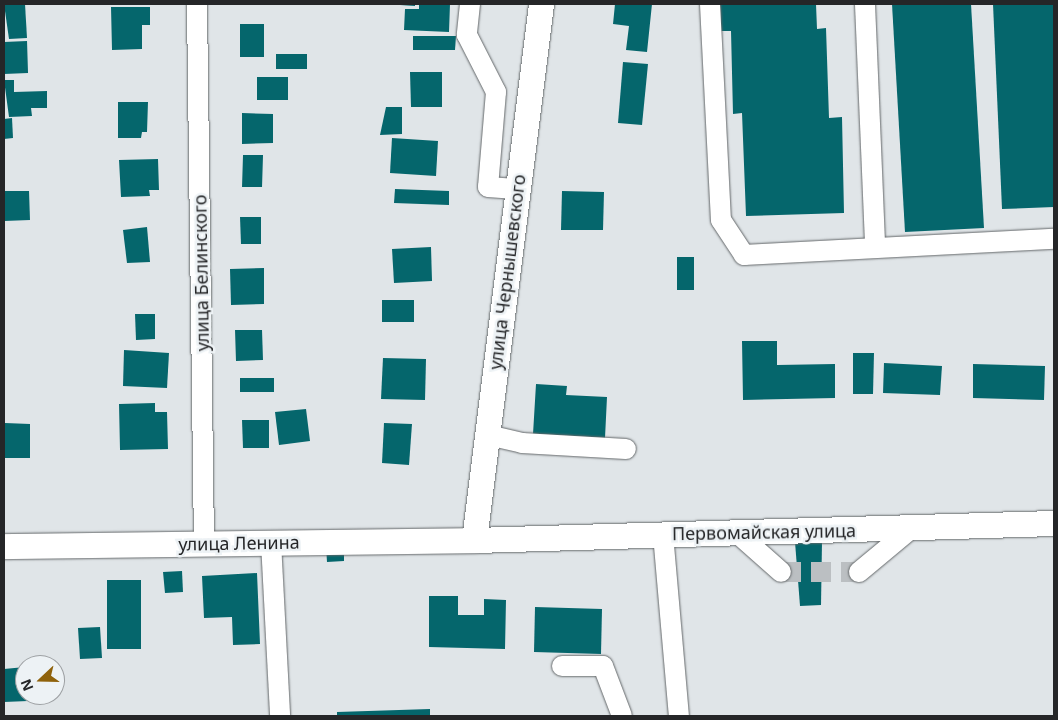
<!DOCTYPE html>
<meta charset="utf-8">
<style>
body{margin:0}
#map{position:relative;width:1058px;height:720px;overflow:hidden;background:#e0e5e8;font-family:"Noto Sans",sans-serif}
div>[style]{position:absolute}
.building>*{inset:0;background:#05666c}
.minor-tunnel>*{height:20px;margin-top:-10px;transform-origin:0;background:repeating-linear-gradient(90deg,#bbbfc2 0 20px,transparent 0 30px)}
.roads{filter:drop-shadow(0 0 1px #64686a) drop-shadow(0 0 1px #64686a)}
.minor>*{height:20px;margin:-10px;padding:0 10px;transform-origin:10px;border-radius:10px;background:#fff}
.major>*{height:25px;margin:-12.5px;padding:0 12.5px;transform-origin:12.5px;border-radius:12.5px;background:#fff}
span{translate:-50% -50%;white-space:nowrap;text-align:center;line-height:1.15;-webkit-text-stroke:5px #edf2f5;paint-order:stroke}
.street-label{font-size:18px;color:#252628}
.frame{position:absolute;inset:0;border:5px solid #252628;pointer-events:none}
.north{position:absolute;left:15px;top:655px;width:50px;height:50px;box-sizing:border-box;background:#edf2f5;border:1px solid #9da0a3;border-radius:50%;rotate:249deg;font-size:14px;font-weight:700;line-height:20px;text-align:center;color:#252628}
.north::after{content:'';display:block;margin:auto;width:18px;height:22px;background:#8f620b;clip-path:polygon(50% 0,100% 100%,50% 72%,0 100%)}
</style>
<div id="map">
<div class="building">
<i style="clip-path:polygon(4px 4px,25px 4px,27px 38px,9px 39px)"></i>
<i style="clip-path:polygon(400px 4px,415px 4px,415px 6px,400px 5px)"></i>
<i style="clip-path:polygon(419px 4px,450px 4px,449px 32px,404px 30px,405px 9px,419px 9px)"></i>
<i style="clip-path:polygon(615px 4px,652px 4px,647px 52px,626px 50px,629px 26px,613px 24px)"></i>
<i style="clip-path:polygon(720px 4px,816px 4px,817px 29px,826px 28px,829px 118px,842px 117px,844px 213px,746px 216px,742px 113px,733px 114px,731px 31px,721px 31px)"></i>
<i style="clip-path:polygon(892px 4px,971px 4px,984px 228px,905px 232px)"></i>
<i style="clip-path:polygon(993px 4px,1054px 4px,1054px 207px,1002px 209px)"></i>
<i style="clip-path:polygon(111px 7px,150px 7px,150px 25px,142px 25px,142px 49px,112px 50px)"></i>
<i style="clip-path:polygon(240px 24px,264px 24px,264px 57px,240px 57px)"></i>
<i style="clip-path:polygon(413px 36px,456px 36px,455px 50px,413px 50px)"></i>
<i style="clip-path:polygon(27px 41px,28px 73px,4px 74px,4px 42px)"></i>
<i style="clip-path:polygon(276px 54px,307px 54px,307px 69px,276px 69px)"></i>
<i style="clip-path:polygon(623px 62px,648px 64px,642px 125px,618px 123px)"></i>
<i style="clip-path:polygon(410px 72px,442px 72px,442px 107px,411px 107px)"></i>
<i style="clip-path:polygon(257px 77px,288px 77px,288px 100px,257px 100px)"></i>
<i style="clip-path:polygon(4px 80px,14px 80px,14px 92px,47px 91px,47px 108px,31px 108px,32px 116px,9px 117px)"></i>
<i style="clip-path:polygon(118px 102px,148px 102px,147px 132px,142px 132px,141px 138px,118px 138px)"></i>
<i style="clip-path:polygon(386px 107px,402px 107px,402px 134px,380px 135px)"></i>
<i style="clip-path:polygon(242px 113px,273px 114px,273px 143px,242px 144px)"></i>
<i style="clip-path:polygon(12px 118px,13px 138px,4px 139px,4px 119px)"></i>
<i style="clip-path:polygon(392px 138px,438px 141px,436px 176px,390px 173px)"></i>
<i style="clip-path:polygon(243px 155px,263px 155px,262px 187px,242px 187px)"></i>
<i style="clip-path:polygon(158px 159px,159px 190px,149px 190px,150px 196px,121px 197px,119px 160px)"></i>
<i style="clip-path:polygon(395px 189px,449px 191px,449px 205px,394px 203px)"></i>
<i style="clip-path:polygon(4px 191px,29px 191px,30px 220px,4px 221px)"></i>
<i style="clip-path:polygon(562px 191px,604px 192px,603px 230px,561px 230px)"></i>
<i style="clip-path:polygon(240px 217px,261px 217px,261px 244px,241px 244px)"></i>
<i style="clip-path:polygon(147px 227px,150px 262px,127px 263px,123px 230px)"></i>
<i style="clip-path:polygon(431px 247px,432px 281px,394px 283px,392px 249px)"></i>
<i style="clip-path:polygon(677px 257px,694px 257px,694px 290px,677px 290px)"></i>
<i style="clip-path:polygon(264px 268px,264px 304px,231px 305px,230px 269px)"></i>
<i style="clip-path:polygon(382px 300px,414px 300px,414px 322px,382px 322px)"></i>
<i style="clip-path:polygon(135px 314px,155px 314px,155px 339px,136px 340px)"></i>
<i style="clip-path:polygon(235px 330px,262px 330px,263px 360px,236px 361px)"></i>
<i style="clip-path:polygon(742px 341px,777px 341px,777px 365px,835px 364px,835px 398px,743px 400px)"></i>
<i style="clip-path:polygon(124px 350px,169px 353px,167px 388px,123px 386px)"></i>
<i style="clip-path:polygon(853px 353px,874px 353px,873px 394px,853px 394px)"></i>
<i style="clip-path:polygon(383px 358px,426px 359px,425px 400px,381px 399px)"></i>
<i style="clip-path:polygon(884px 363px,942px 366px,940px 395px,883px 393px)"></i>
<i style="clip-path:polygon(973px 364px,1045px 366px,1044px 400px,973px 398px)"></i>
<i style="clip-path:polygon(240px 378px,274px 378px,274px 392px,240px 392px)"></i>
<i style="clip-path:polygon(536px 384px,567px 386px,566px 395px,607px 397px,605px 438px,533px 434px)"></i>
<i style="clip-path:polygon(155px 403px,155px 412px,167px 412px,168px 449px,120px 450px,119px 404px)"></i>
<i style="clip-path:polygon(306px 409px,310px 441px,279px 445px,275px 412px)"></i>
<i style="clip-path:polygon(242px 420px,269px 420px,269px 448px,243px 448px)"></i>
<i style="clip-path:polygon(5px 423px,30px 424px,30px 458px,4px 458px)"></i>
<i style="clip-path:polygon(384px 423px,412px 424px,409px 465px,382px 463px)"></i>
<i style="clip-path:polygon(822px 541px,821px 605px,800px 606px,795px 542px)"></i>
<i style="clip-path:polygon(326px 547px,344px 547px,344px 561px,327px 562px)"></i>
<i style="clip-path:polygon(182px 571px,183px 592px,165px 593px,163px 572px)"></i>
<i style="clip-path:polygon(257px 573px,260px 644px,233px 645px,232px 617px,204px 618px,202px 576px)"></i>
<i style="clip-path:polygon(107px 580px,141px 580px,141px 649px,107px 649px)"></i>
<i style="clip-path:polygon(429px 596px,458px 596px,458px 615px,484px 615px,484px 599px,506px 600px,505px 649px,429px 647px)"></i>
<i style="clip-path:polygon(535px 607px,602px 609px,601px 654px,534px 652px)"></i>
<i style="clip-path:polygon(100px 627px,102px 658px,80px 659px,78px 628px)"></i>
<i style="clip-path:polygon(25px 667px,25px 695px,52px 695px,52px 700px,4px 702px,4px 669px)"></i>
<i style="clip-path:polygon(430px 709px,430px 716px,337px 716px,337px 712px)"></i>
</div>
<div class="minor-tunnel">
<i style="left:781px;top:572px;width:78px"></i>
</div>
<div class="roads">
<div class="minor">
<i style="left:197px;top:4px;width:539px;rotate:89.26deg"></i>
<i style="left:470px;top:4px;width:31px;rotate:96deg"></i>
<i style="left:467px;top:35px;width:64px;rotate:63deg"></i>
<i style="left:496px;top:92px;width:95px;rotate:94.8deg"></i>
<i style="left:488px;top:187px;width:28px;rotate:4deg"></i>
<i style="left:710px;top:4px;width:216px;rotate:87.1deg"></i>
<i style="left:721px;top:220px;width:42px;rotate:56.7deg"></i>
<i style="left:744px;top:255px;width:310px;rotate:-3deg"></i>
<i style="left:865px;top:4px;width:243px;rotate:87.6deg"></i>
<i style="left:488px;top:435px;width:35px;rotate:13deg"></i>
<i style="left:522px;top:443px;width:104px;rotate:3.3deg"></i>
<i style="left:736px;top:532px;width:60px;rotate:41.6deg"></i>
<i style="left:663px;top:534px;width:183px;rotate:85deg"></i>
<i style="left:271px;top:542px;width:174px;rotate:87deg"></i>
<i style="left:859px;top:572px;width:69px;rotate:-39.7deg"></i>
<i style="left:562px;top:666px;width:41px"></i>
<i style="left:603px;top:666px;width:53px;rotate:69.2deg"></i>
</div>
<div class="major">
<i style="left:474px;top:540px;width:540px;rotate:-82.87deg"></i>
<i style="left:4px;top:546px;width:470px;rotate:-0.7deg"></i>
<i style="left:474px;top:540px;width:580px;rotate:-1.68deg"></i>
</div>
</div>
<div class="street-label">
<span style="left:507px;top:272px;rotate:-83deg">улица Чернышевского</span>
<span style="left:201px;top:273px;rotate:-91deg">улица Белинского</span>
<span style="left:764px;top:532px;rotate:-1deg">Первомайская улица</span>
<span style="left:239px;top:543px;rotate:-1deg">улица Ленина</span>
</div>
<div class="frame"></div>
<div class="north">N</div>
</div>
